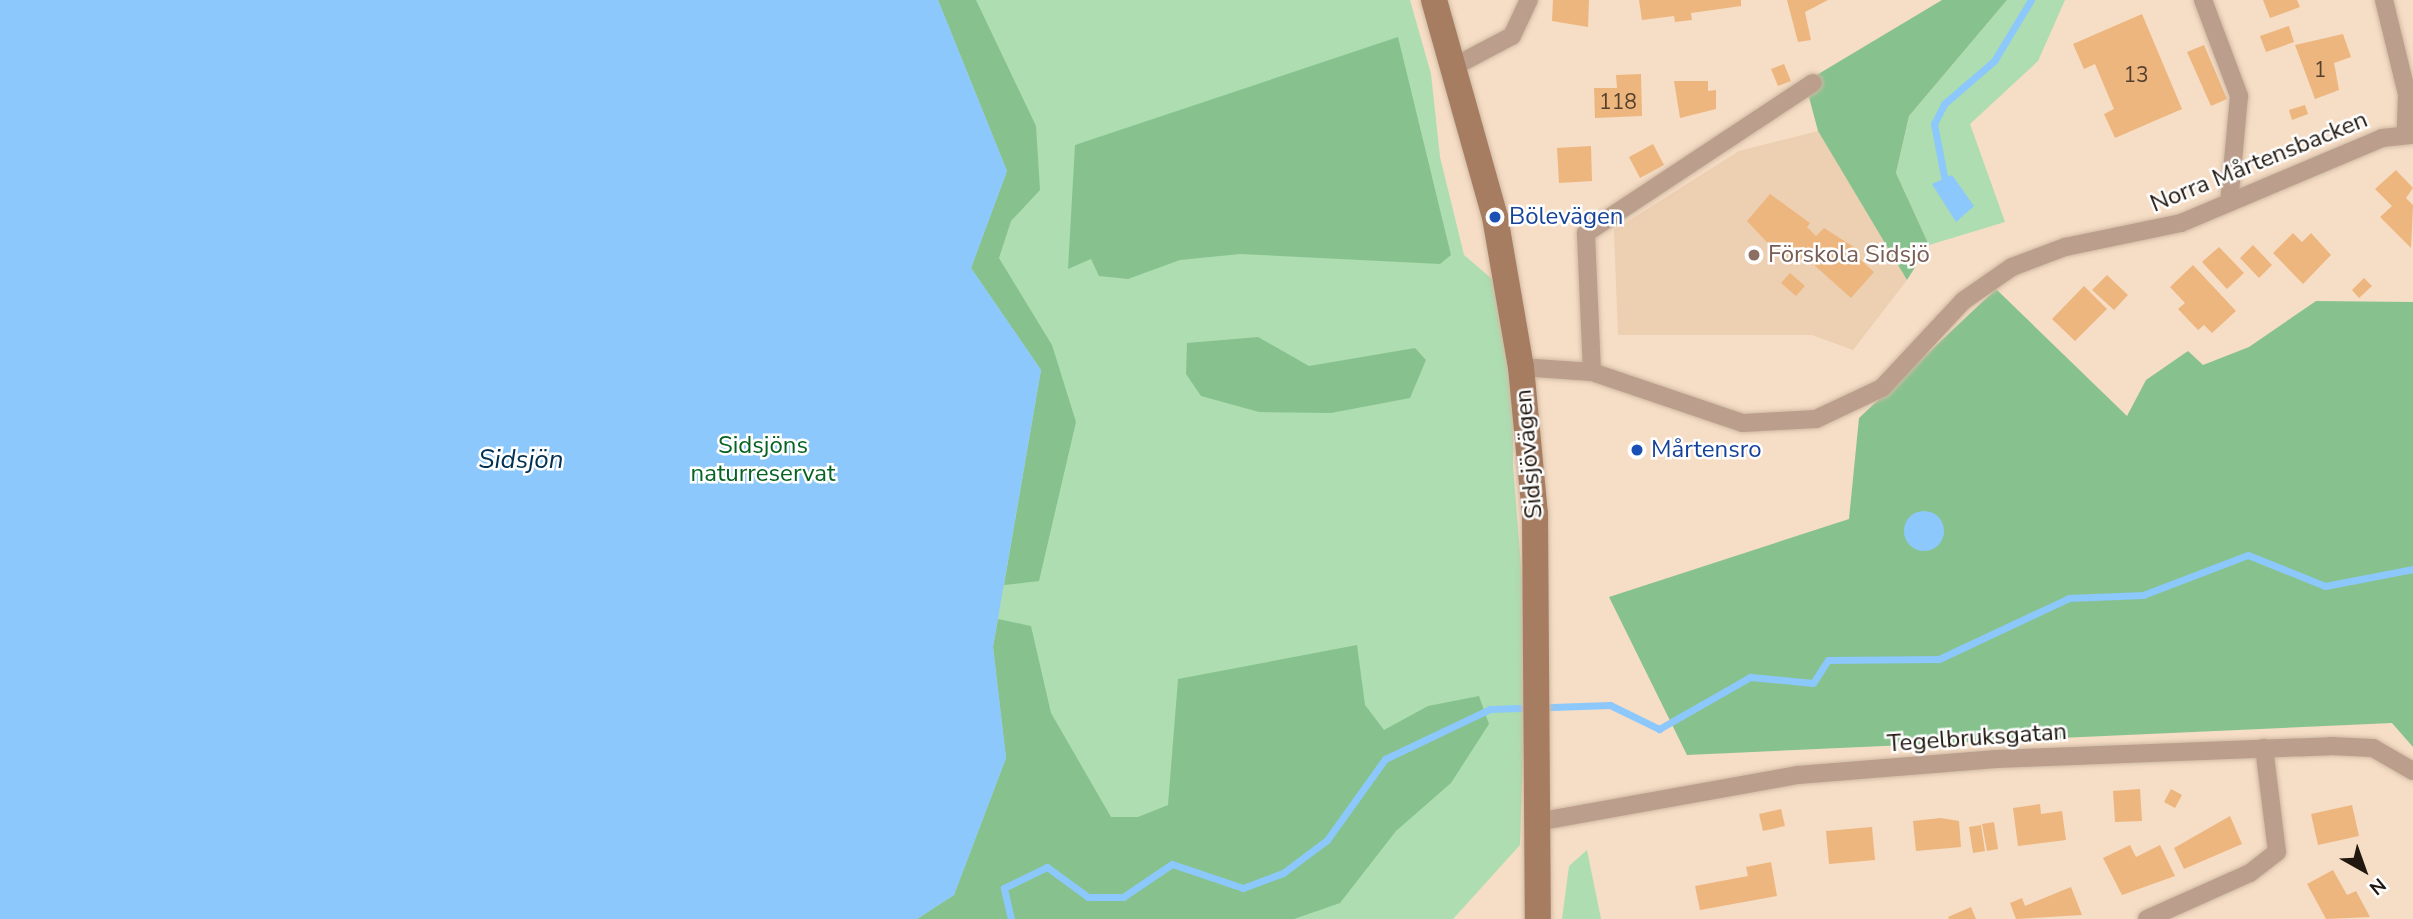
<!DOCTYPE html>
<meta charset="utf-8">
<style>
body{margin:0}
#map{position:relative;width:2413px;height:919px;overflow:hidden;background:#f6ddc5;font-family:"Nunito Sans",sans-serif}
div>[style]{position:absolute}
.built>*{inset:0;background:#edcfb2}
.green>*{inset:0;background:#adddb1}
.forest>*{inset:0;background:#87c28e}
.water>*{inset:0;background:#8cc8fb}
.round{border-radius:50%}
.stream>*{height:7px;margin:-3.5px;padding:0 3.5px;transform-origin:3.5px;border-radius:3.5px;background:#8cc8fb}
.building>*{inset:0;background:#edb67e}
.roads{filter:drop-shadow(0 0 2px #d0baa4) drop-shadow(0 0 2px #d0baa4)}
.street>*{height:18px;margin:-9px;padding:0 9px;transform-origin:9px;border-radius:9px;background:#bb9f8c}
.secondary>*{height:26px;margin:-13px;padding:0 13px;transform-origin:13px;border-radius:13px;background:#a77d62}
.dots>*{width:19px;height:19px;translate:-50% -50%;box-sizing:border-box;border:4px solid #fff;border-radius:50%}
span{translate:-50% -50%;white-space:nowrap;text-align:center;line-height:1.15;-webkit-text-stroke:5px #fff;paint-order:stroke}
.number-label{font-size:21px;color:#54402c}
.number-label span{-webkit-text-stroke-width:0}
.street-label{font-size:24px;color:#211810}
.transit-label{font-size:24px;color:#164399}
.left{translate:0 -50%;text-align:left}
.education-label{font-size:24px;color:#785e54}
.park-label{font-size:24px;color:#066323}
.water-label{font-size:26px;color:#013051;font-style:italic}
.north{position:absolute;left:2329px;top:835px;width:70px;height:70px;-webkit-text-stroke:5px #fff;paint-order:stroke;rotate:140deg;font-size:19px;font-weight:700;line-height:28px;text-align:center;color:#211810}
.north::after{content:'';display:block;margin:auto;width:24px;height:32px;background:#211810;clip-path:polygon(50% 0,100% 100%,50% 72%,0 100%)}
</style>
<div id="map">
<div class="built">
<i style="clip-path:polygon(1818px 131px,1907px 280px,1853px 350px,1812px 335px,1618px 335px,1614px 230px,1739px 151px)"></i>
</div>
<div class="green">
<i style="clip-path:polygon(0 0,1410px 0,1431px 74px,1440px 157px,1464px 255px,1513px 297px,1513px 466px,1527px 640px,1520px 845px,1453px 919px,0 919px)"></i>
<i style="clip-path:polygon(2007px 0,2065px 0,2038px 61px,1970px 124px,2005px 222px,1929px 245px,1896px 173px,1909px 116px)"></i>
<i style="clip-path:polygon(1587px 850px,1601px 919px,1562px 919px,1569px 866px)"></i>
</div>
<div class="forest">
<i style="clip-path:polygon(938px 0,976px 0,1036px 126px,1040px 190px,1011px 221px,999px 258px,1052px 345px,1076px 422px,1039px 581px,1004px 585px,1041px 370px,971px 268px,1007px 171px)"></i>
<i style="clip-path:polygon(1942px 0,2007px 0,1909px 116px,1896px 173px,1929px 245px,1907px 280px,1818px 131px,1805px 82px)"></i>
<i style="clip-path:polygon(1398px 37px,1451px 255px,1440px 264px,1240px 254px,1180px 260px,1128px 279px,1099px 276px,1091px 259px,1068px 269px,1075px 145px)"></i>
<i style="clip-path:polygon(1996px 289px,2127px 416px,2146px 380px,2188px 351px,2203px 365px,2249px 347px,2316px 301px,2413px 302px,2413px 747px,2392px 723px,1687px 755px,1609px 597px,1849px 519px,1859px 418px)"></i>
<i style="clip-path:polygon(1258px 337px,1309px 366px,1415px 348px,1426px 360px,1410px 398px,1331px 413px,1259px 412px,1201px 396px,1186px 374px,1187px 343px)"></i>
<i style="clip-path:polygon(998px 619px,1031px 626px,1051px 713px,1111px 817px,1138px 817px,1168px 805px,1178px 679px,1357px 645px,1365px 705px,1384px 730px,1428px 706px,1479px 696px,1489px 724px,1451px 783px,1396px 831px,1340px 903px,1294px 919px,917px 919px,954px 895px,1006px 758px,993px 647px)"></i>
</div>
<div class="water">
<i style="clip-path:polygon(0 0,938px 0,1007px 171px,971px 268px,1041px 370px,993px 647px,1006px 758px,954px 895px,917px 919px,0 919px)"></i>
<i style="clip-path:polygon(1952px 175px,1974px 206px,1956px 222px,1932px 184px)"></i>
<i class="round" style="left:1904px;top:511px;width:40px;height:40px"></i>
</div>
<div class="stream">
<i style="left:1944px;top:176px;width:53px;rotate:-100.9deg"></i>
<i style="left:1934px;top:124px;width:22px;rotate:-63deg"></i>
<i style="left:1944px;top:104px;width:66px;rotate:-40.7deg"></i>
<i style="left:1994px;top:61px;width:71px;rotate:-58.8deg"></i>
<i style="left:1011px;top:919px;width:32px;rotate:-103deg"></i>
<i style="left:1004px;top:888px;width:48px;rotate:-26deg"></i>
<i style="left:1047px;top:867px;width:51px;rotate:36.2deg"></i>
<i style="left:1088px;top:897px;width:35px"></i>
<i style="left:1123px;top:897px;width:59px;rotate:-34deg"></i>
<i style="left:1172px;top:864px;width:75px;rotate:18.7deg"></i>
<i style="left:1243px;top:888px;width:43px;rotate:-20.6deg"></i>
<i style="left:1283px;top:873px;width:55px;rotate:-36.9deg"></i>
<i style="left:1327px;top:840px;width:100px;rotate:-54.4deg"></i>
<i style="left:1385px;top:759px;width:116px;rotate:-25.5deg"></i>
<i style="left:1490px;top:709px;width:120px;rotate:-1.9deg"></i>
<i style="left:1610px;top:705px;width:55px;rotate:26.1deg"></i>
<i style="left:1659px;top:729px;width:105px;rotate:-29.7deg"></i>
<i style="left:1750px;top:677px;width:63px;rotate:5.4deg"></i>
<i style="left:1813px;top:683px;width:27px;rotate:-57deg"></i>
<i style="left:1828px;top:660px;width:111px;rotate:-0.5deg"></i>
<i style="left:1939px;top:659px;width:144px;rotate:-25.1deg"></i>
<i style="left:2069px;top:598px;width:74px;rotate:-2.3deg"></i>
<i style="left:2143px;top:595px;width:112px;rotate:-20.9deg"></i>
<i style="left:2248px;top:555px;width:83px;rotate:21.9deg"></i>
<i style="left:2325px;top:586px;width:90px;rotate:-10.9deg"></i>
</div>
<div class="building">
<i style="clip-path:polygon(1553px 0,1589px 0,1588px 27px,1552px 21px)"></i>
<i style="clip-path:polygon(1639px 0,1741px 0,1741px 6px,1691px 13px,1692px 20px,1675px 22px,1674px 16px,1642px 20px)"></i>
<i style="clip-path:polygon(1787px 0,1828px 0,1805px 12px,1811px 40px,1798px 42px)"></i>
<i style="clip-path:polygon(2263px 0,2297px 0,2300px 7px,2270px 18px)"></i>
<i style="clip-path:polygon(2142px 14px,2182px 109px,2115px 138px,2104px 114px,2114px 109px,2095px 64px,2084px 69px,2073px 44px)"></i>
<i style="clip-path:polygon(2289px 26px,2294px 42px,2266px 52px,2260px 36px)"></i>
<i style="clip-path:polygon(2343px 34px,2351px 57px,2334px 63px,2339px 90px,2315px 99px,2295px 45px)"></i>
<i style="clip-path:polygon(2204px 45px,2227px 99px,2211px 106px,2187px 52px)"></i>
<i style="clip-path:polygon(1784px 64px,1791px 81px,1778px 86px,1771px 69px)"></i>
<i style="clip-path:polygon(1641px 74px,1642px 116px,1595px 118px,1594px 88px,1617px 88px,1616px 75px)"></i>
<i style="clip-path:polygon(1674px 81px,1708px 81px,1708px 91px,1716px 90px,1716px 109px,1680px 118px)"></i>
<i style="clip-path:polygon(2305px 105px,2308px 114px,2292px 120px,2289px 110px)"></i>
<i style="clip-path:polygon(1653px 144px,1664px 165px,1640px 178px,1629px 157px)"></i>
<i style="clip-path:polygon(1591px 146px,1592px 181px,1559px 183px,1557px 148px)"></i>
<i style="clip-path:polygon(2396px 170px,2413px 188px,2406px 198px,2413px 205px,2411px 248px,2380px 217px,2392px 206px,2375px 189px)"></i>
<i style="clip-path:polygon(1770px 194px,1810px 223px,1807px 227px,1816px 236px,1824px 228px,1857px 249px,1853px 253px,1874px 272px,1851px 298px,1804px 256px,1797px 264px,1779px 255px,1747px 221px)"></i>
<i style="clip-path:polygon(2293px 233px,2302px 242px,2311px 233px,2331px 255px,2303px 284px,2273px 253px)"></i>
<i style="clip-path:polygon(2253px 245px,2272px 265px,2259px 278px,2240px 258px)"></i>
<i style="clip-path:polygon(2219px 247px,2244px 273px,2227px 289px,2202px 262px)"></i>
<i style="clip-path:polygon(2193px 265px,2236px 311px,2212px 333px,2204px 325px,2198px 330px,2178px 309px,2185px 303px,2170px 287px)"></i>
<i style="clip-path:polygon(1790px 273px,1805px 286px,1796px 296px,1781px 283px)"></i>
<i style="clip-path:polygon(2107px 275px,2128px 295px,2114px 310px,2092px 290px)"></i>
<i style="clip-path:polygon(2364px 278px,2372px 286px,2359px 298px,2352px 290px)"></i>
<i style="clip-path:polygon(2084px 286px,2107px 309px,2075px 341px,2052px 319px)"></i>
<i style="clip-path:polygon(2140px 789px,2142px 821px,2115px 822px,2113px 791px)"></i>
<i style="clip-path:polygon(2171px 789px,2182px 795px,2175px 808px,2164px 802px)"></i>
<i style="clip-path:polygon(2040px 804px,2041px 814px,2062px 811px,2066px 840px,2018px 846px,2013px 808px)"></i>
<i style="clip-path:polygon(2352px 805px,2359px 836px,2318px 845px,2311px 814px)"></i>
<i style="clip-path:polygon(1781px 809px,1785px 826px,1763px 831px,1759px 814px)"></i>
<i style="clip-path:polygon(2230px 816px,2242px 844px,2184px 869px,2174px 848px)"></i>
<i style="clip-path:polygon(1941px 818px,1959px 821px,1961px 847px,1916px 851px,1913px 821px)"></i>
<i style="clip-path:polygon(1994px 822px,1998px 849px,1987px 851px,1982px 824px)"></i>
<i style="clip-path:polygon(1981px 825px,1985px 851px,1973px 853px,1969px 827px)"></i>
<i style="clip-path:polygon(1872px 827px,1875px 860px,1829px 864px,1826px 831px)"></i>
<i style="clip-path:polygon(2130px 845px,2136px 857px,2160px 845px,2175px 876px,2122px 895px,2103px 858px)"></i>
<i style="clip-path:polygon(1771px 862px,1777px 896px,1700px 910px,1695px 886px,1748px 876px,1746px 867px)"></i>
<i style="clip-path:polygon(2333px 870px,2347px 895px,2356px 891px,2370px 917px,2326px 919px,2307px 884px)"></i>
<i style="clip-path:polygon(2071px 887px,2082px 915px,2016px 919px,2010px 903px,2022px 898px,2025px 906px)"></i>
<i style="clip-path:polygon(1971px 907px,1976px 919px,1949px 919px,1948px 917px)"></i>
</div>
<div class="roads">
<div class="street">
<i style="left:2203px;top:0;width:103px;rotate:69.4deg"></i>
<i style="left:2239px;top:96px;width:107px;rotate:95.3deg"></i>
<i style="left:2384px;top:0;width:97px;rotate:76.3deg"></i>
<i style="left:2407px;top:94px;width:38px;rotate:92deg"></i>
<i style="left:1455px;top:66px;width:64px;rotate:-27.8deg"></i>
<i style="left:1512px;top:36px;width:40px;rotate:-65deg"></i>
<i style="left:1521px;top:367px;width:71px;rotate:4deg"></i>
<i style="left:1592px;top:372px;width:159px;rotate:18.7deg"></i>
<i style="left:1743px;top:423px;width:73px;rotate:-3.1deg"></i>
<i style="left:1816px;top:419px;width:73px;rotate:-25.2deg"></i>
<i style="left:1882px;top:388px;width:119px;rotate:-47deg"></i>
<i style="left:1963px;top:301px;width:60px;rotate:-34.8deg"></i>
<i style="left:2012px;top:267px;width:57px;rotate:-20.7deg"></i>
<i style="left:2065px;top:247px;width:118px;rotate:-11.7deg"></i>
<i style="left:2181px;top:223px;width:218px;rotate:-22.9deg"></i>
<i style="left:2382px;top:138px;width:31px;rotate:-6deg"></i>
<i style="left:1592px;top:372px;width:139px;rotate:-92.5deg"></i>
<i style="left:1586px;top:233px;width:272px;rotate:-33.5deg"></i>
<i style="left:1542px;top:821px;width:260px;rotate:-10.2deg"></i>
<i style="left:1798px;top:775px;width:199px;rotate:-4.6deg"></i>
<i style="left:1996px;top:759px;width:335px;rotate:-2.2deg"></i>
<i style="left:2331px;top:746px;width:42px;rotate:2.7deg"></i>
<i style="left:2373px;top:748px;width:46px;rotate:29.9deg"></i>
<i style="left:2147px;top:919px;width:113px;rotate:-24.1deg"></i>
<i style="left:2250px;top:873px;width:34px;rotate:-38deg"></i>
<i style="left:2277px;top:852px;width:105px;rotate:-97.1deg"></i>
</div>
<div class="secondary">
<i style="left:1434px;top:0;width:225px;rotate:74.3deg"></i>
<i style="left:1495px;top:217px;width:152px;rotate:80.2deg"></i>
<i style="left:1521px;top:367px;width:148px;rotate:84.6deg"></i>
<i style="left:1535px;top:514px;width:405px;rotate:89.6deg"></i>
</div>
</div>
<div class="dots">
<i style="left:1495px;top:217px;background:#1a4fb4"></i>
<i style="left:1754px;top:255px;background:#8d6e63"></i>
<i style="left:1637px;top:450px;background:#1a4fb4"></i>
</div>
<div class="number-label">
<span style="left:2320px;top:70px">1</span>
<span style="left:2136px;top:75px">13</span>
<span style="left:1618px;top:102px">118</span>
</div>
<div class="street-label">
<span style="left:2259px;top:162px;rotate:-22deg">Norra Mårtensbacken</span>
<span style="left:1529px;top:454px;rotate:-95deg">Sidsjövägen</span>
<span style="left:1977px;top:738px;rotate:-4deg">Tegelbruksgatan</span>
</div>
<div class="transit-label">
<span class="left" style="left:1509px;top:217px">Bölevägen</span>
<span class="left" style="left:1651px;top:450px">Mårtensro</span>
</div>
<div class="education-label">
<span class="left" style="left:1768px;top:255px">Förskola Sidsjö</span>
</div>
<div class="park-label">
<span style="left:763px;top:460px">Sidsjöns<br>naturreservat</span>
</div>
<div class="water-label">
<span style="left:521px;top:460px">Sidsjön</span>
</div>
<div class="north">N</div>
</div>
